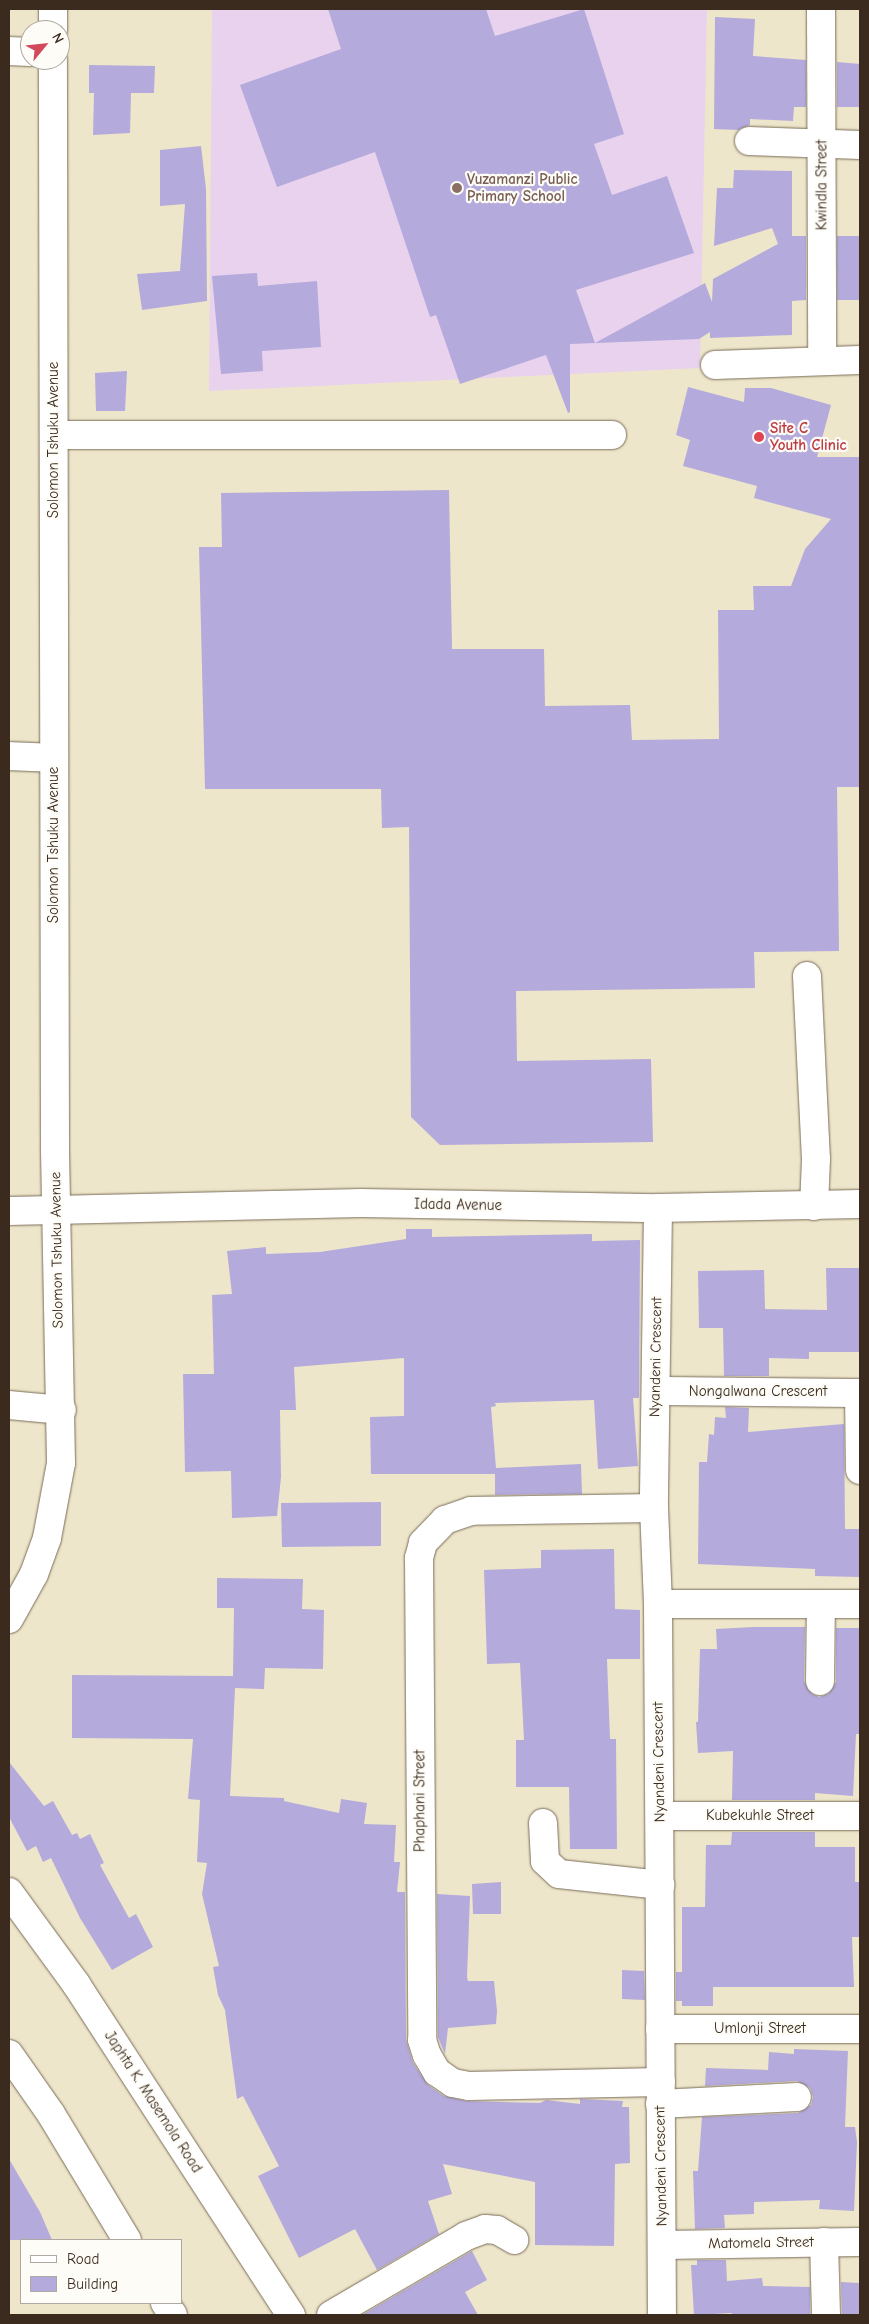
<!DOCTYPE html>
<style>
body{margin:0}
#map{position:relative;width:869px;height:2324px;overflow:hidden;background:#eee6ca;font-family:"Comic Neue",sans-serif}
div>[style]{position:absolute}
.built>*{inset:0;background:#e9d2ed}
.building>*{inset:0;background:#b4aadc}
.roads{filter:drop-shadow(0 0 1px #7a6c5a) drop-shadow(0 0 1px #7a6c5a)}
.minor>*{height:28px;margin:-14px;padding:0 14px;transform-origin:14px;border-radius:14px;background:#fff}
.major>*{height:28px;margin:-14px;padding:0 14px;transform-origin:14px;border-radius:14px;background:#fff}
.dots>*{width:14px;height:14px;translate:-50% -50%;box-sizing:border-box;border:2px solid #fdfcf7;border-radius:50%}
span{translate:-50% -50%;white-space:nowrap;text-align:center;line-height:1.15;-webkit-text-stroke:4.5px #fdfcf7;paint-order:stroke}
.education-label{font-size:15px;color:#785e54;font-weight:700}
.left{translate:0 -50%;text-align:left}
.street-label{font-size:15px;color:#3b2a1e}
.health-label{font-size:15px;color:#be3a42;font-weight:700}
.frame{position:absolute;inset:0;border:10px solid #3b2a1e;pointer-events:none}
.legend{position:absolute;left:20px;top:2239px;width:162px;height:65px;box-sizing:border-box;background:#fdfcf7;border:1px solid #afa8a0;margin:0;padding:6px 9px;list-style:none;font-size:15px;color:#3b2a1e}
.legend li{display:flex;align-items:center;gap:10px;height:25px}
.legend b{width:25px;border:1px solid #afa8a0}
.north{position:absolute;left:20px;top:20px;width:50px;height:50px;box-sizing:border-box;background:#fdfcf7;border:1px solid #afa8a0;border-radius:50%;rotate:62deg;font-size:14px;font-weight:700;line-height:20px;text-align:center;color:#3b2a1e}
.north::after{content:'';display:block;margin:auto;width:18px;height:22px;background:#d1495b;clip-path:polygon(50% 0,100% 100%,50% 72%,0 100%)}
</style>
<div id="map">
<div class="built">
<i style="clip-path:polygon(212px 9px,707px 9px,700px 368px,209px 391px)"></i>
</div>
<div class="building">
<i style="clip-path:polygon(328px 9px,486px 9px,495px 36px,584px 9px,624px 134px,594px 144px,612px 195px,667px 176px,694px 253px,576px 290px,595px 343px,705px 283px,712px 302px,713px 279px,778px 244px,772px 228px,714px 246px,717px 188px,733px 188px,734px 170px,792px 171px,792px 236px,806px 236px,806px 300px,792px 301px,792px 335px,710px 338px,710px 332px,699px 339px,570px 344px,570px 412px,568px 413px,546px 355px,460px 384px,436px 315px,430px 317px,375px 152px,277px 187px,240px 85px,341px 49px)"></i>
<i style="clip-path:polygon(715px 17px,755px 19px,753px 56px,806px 60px,806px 107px,794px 107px,793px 121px,750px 119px,750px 125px,739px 130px,714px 129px)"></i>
<i style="clip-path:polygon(837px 62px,860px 64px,860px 107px,837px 107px)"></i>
<i style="clip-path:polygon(89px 65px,155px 66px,154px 93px,131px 93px,130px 133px,93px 135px,94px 93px,89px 93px)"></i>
<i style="clip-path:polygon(201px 146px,206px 189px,207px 301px,142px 310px,137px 274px,180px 271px,185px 204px,160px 206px,160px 150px)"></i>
<i style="clip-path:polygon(837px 236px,860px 236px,860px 300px,837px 300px)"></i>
<i style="clip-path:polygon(257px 273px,258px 286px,317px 281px,321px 347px,262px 351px,263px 371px,221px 374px,212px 276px)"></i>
<i style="clip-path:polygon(127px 371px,125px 411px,96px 411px,95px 373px)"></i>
<i style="clip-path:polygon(688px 387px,744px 402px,745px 388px,771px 388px,831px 405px,817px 457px,860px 457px,860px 787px,837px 787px,839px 951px,754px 952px,755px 988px,516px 991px,517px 1061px,651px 1059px,653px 1142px,440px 1145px,411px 1117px,409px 827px,382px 828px,381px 789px,205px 789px,199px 547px,222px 547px,221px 493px,449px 490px,452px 649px,544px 649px,545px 706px,630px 705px,632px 740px,719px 739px,718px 610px,754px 610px,753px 586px,791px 586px,805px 549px,831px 519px,754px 498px,757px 486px,683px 466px,690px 440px,676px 435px)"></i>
<i style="clip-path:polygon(406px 1229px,432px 1229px,432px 1237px,592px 1234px,592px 1241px,640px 1240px,639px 1398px,633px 1398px,638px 1466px,598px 1469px,594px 1400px,495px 1403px,496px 1406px,491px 1407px,496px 1468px,581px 1464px,582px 1494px,495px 1495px,495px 1474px,371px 1474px,370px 1417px,404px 1416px,404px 1358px,294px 1367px,296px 1410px,280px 1410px,281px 1477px,277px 1516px,232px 1518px,231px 1471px,185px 1472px,183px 1374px,214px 1374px,212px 1295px,232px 1294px,227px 1251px,266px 1247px,266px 1254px,320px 1252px,406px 1239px)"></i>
<i style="clip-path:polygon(826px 1268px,860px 1268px,860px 1352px,809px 1352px,809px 1359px,769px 1358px,769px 1376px,724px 1376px,723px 1328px,699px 1328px,698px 1271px,764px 1270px,765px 1309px,827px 1310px)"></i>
<i style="clip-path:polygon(725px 1407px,749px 1408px,748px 1432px,844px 1424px,845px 1529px,860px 1529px,860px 1577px,815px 1576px,815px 1569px,698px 1564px,699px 1462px,707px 1462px,709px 1434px,714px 1435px,715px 1417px,726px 1418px)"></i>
<i style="clip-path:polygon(381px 1502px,381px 1546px,282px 1547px,281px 1503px)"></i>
<i style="clip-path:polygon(614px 1549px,615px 1609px,640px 1610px,640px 1659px,607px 1659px,610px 1739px,616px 1739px,617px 1849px,570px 1849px,569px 1787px,516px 1787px,516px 1740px,524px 1740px,520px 1663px,487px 1664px,484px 1570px,541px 1568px,541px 1550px)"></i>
<i style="clip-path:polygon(217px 1578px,303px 1579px,302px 1609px,324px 1610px,323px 1669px,265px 1668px,264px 1689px,235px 1688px,230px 1796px,284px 1798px,284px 1801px,339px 1813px,341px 1799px,367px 1803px,364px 1824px,396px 1825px,394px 1862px,400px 1862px,397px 1892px,405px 1892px,406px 2040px,413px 2063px,428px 2085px,444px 2096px,466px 2101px,540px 2103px,546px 2100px,580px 2104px,580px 2099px,623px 2101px,622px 2107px,629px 2107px,630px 2163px,615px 2164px,614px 2246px,535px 2245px,535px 2182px,443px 2164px,452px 2194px,428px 2201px,439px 2234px,377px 2270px,355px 2229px,299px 2258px,258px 2176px,279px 2166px,243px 2096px,237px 2099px,225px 2010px,218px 1995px,213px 1967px,219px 1966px,202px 1894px,207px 1863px,197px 1862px,200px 1800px,188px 1799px,193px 1739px,72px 1738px,72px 1675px,233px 1676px,234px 1608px,217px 1608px)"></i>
<i style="clip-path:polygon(753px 1627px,805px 1627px,804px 1681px,812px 1694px,819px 1697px,828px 1694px,836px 1682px,836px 1628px,860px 1628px,860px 1734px,856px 1734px,853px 1796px,815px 1793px,815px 1800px,732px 1800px,733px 1751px,698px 1753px,696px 1722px,698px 1722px,700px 1649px,717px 1649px,716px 1629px)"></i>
<i style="clip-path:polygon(9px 1762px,44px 1806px,53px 1801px,72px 1835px,77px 1833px,80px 1839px,90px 1834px,104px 1863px,100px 1865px,129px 1918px,136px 1914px,153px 1947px,112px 1970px,80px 1918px,51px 1858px,43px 1862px,36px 1846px,27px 1851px,9px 1817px)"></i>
<i style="clip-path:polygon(732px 1832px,815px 1832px,815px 1847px,855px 1847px,855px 1882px,860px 1882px,860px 1937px,852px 1937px,854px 1987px,713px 1987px,713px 2006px,682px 2006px,682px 2001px,676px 2001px,676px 1972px,682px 1972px,682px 1907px,705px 1907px,706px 1845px,731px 1845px)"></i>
<i style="clip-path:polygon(501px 1882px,501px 1914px,473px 1914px,472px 1884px)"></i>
<i style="clip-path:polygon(437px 1894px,470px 1896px,467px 1977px,468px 1981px,494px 1981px,497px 2011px,496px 2024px,448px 2028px,445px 2054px,438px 2037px)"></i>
<i style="clip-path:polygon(622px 1970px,644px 1971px,645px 2000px,622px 1999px)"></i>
<i style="clip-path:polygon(794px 2049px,848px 2051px,845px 2127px,855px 2127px,857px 2142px,854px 2211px,819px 2209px,820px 2200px,754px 2202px,754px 2214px,724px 2215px,725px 2228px,695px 2229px,693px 2171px,698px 2171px,702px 2117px,798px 2113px,811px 2105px,813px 2097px,810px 2088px,797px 2081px,705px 2086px,706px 2068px,768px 2070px,769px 2052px,794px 2054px)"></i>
<i style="clip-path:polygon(9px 2159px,40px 2212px,52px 2240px,9px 2240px)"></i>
<i style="clip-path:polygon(472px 2251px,487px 2280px,465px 2292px,478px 2315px,362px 2315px)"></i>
<i style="clip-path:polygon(697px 2260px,726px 2260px,727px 2281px,762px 2278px,763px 2286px,810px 2287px,810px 2315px,732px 2315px,732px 2313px,694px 2315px,691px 2265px,697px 2265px)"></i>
<i style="clip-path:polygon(841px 2282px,859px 2283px,860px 2315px,842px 2315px)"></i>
</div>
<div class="roads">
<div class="minor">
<i style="left:53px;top:9px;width:21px;rotate:90deg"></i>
<i style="left:821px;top:9px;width:352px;rotate:89.8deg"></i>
<i style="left:9px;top:51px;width:21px;rotate:3deg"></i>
<i style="left:749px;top:141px;width:111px;rotate:2.1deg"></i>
<i style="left:715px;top:365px;width:145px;rotate:-2deg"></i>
<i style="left:54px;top:435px;width:558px"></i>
<i style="left:9px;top:756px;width:45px;rotate:2.5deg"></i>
<i style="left:807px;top:976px;width:183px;rotate:87.2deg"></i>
<i style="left:816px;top:1159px;width:47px;rotate:92.4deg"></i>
<i style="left:658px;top:1208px;width:300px;rotate:90.8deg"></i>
<i style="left:654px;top:1508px;width:96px;rotate:87.6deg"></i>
<i style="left:658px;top:1604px;width:711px;rotate:89.68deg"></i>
<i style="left:9px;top:1211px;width:352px;rotate:-1.3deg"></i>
<i style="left:361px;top:1203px;width:297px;rotate:1deg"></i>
<i style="left:658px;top:1208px;width:202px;rotate:-1.1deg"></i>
<i style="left:656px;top:1391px;width:204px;rotate:0.6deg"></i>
<i style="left:859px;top:1393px;width:77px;rotate:89.3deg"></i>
<i style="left:9px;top:1405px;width:53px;rotate:5.4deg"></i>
<i style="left:654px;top:1508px;width:183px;rotate:179.1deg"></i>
<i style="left:471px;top:1511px;width:28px;rotate:161deg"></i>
<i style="left:445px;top:1520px;width:32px;rotate:134deg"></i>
<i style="left:423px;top:1543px;width:16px;rotate:105deg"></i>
<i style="left:419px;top:1558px;width:482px;rotate:89.6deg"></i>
<i style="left:422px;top:2040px;width:16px;rotate:72deg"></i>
<i style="left:427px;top:2055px;width:20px;rotate:60deg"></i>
<i style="left:437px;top:2072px;width:19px;rotate:35deg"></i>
<i style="left:453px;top:2083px;width:16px;rotate:11deg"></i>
<i style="left:469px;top:2086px;width:192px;rotate:-1.2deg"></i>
<i style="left:658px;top:1604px;width:202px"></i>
<i style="left:9px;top:1619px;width:51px;rotate:-60.9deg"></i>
<i style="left:34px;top:1574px;width:38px;rotate:-70deg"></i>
<i style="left:47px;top:1538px;width:76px;rotate:-79.4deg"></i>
<i style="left:61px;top:1463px;width:316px;rotate:-91.1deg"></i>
<i style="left:55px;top:1147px;width:1087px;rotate:-90.11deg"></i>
<i style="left:820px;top:1681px;width:77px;rotate:-89.3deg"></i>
<i style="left:660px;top:1816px;width:200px"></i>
<i style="left:543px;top:1823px;width:38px;rotate:87deg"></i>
<i style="left:545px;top:1861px;width:19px;rotate:43deg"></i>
<i style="left:559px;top:1874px;width:102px;rotate:6.2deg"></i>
<i style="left:660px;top:2029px;width:200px"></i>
<i style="left:660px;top:2104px;width:137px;rotate:-2.9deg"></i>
<i style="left:824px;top:2242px;width:73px;rotate:88.4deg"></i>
<i style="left:662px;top:2245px;width:198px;rotate:-0.9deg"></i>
<i style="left:331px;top:2315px;width:156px;rotate:-30.3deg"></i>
<i style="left:466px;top:2236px;width:20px;rotate:-20deg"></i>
<i style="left:485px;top:2229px;width:12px;rotate:5deg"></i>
<i style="left:497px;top:2230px;width:20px;rotate:30deg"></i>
</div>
<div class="major">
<i style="left:9px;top:1892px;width:114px;rotate:53.9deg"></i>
<i style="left:76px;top:1984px;width:395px;rotate:57deg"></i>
<i style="left:9px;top:2054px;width:73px;rotate:55deg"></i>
<i style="left:51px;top:2114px;width:147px;rotate:58.9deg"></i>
<i style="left:165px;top:2303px;width:14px;rotate:56deg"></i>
</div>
</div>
<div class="dots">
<i style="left:457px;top:188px;background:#8d6e63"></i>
<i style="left:759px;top:437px;background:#e0444e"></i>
</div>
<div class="education-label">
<span class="left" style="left:467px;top:188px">Vuzamanzi Public<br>Primary School</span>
</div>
<div class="street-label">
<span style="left:822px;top:185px;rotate:-90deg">Kwindla Street</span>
<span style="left:54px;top:440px;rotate:-90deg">Solomon Tshuku Avenue</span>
<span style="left:54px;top:845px;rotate:-90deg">Solomon Tshuku Avenue</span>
<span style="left:458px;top:1205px;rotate:1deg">Idada Avenue</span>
<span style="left:57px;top:1250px;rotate:-91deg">Solomon Tshuku Avenue</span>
<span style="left:656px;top:1357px;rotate:-89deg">Nyandeni Crescent</span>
<span style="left:758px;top:1392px">Nongalwana Crescent</span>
<span style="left:659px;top:1762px;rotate:-91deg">Nyandeni Crescent</span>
<span style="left:420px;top:1801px;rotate:-90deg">Phaphani Street</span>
<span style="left:760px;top:1816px">Kubekuhle Street</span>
<span style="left:760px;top:2029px">Umlonji Street</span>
<span style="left:153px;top:2102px;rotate:57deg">Japhta K. Masemola Road</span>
<span style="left:661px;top:2166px;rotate:-91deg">Nyandeni Crescent</span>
<span style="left:761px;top:2243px;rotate:-1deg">Matomela Street</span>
</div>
<div class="health-label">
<span class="left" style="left:770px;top:437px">Site C<br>Youth Clinic</span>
</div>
<div class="frame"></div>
<ul class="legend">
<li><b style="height:6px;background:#fff"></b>Road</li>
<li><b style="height:14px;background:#b4aadc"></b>Building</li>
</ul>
<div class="north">N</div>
</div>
